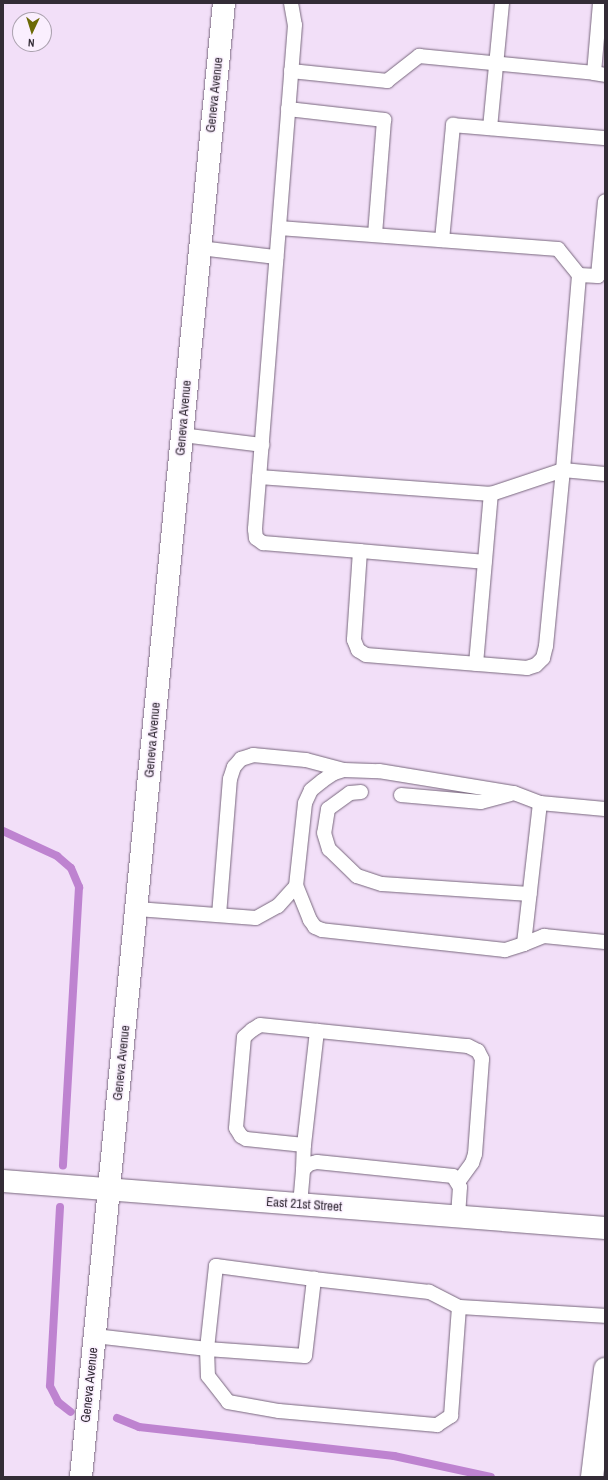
<!DOCTYPE html>
<style>
body{margin:0}
#map{position:relative;width:608px;height:1480px;overflow:hidden;background:#f2dff8;font-family:"Archivo Narrow",sans-serif}
div>[style]{position:absolute}
.stream>*{height:8px;margin:-4px;padding:0 4px;transform-origin:4px;border-radius:4px;background:#be83d0}
.roads{filter:drop-shadow(0 0 1px #78677d) drop-shadow(0 0 1px #78677d)}
.service>*{height:14px;margin:-7px;padding:0 7px;transform-origin:7px;border-radius:7px;background:#fff}
.minor>*{height:22px;margin:-11px;padding:0 11px;transform-origin:11px;border-radius:11px;background:#fff}
.primary>*{height:22px;margin:-11px;padding:0 11px;transform-origin:11px;border-radius:11px;background:#fff}
span{translate:-50% -50%;white-space:nowrap;text-align:center;line-height:1.15;-webkit-text-stroke:3px #faeffe;paint-order:stroke}
.street-label{font-size:13px;color:#332c36}
.frame{position:absolute;inset:0;border:4px solid #332c36;pointer-events:none}
.north{position:absolute;left:12px;top:12px;width:40px;height:40px;box-sizing:border-box;background:#faeffe;border:1px solid #aaa1ae;border-radius:50%;rotate:184deg;font-size:11px;font-weight:700;line-height:16px;text-align:center;color:#332c36}
.north::after{content:'';display:block;margin:auto;width:14px;height:18px;background:#6c6a06;clip-path:polygon(50% 0,100% 100%,50% 72%,0 100%)}
</style>
<div id="map">
<div class="stream">
<i style="left:3px;top:831px;width:60px;rotate:24.8deg"></i>
<i style="left:57px;top:856px;width:18px;rotate:41deg"></i>
<i style="left:71px;top:868px;width:21px;rotate:67deg"></i>
<i style="left:79px;top:887px;width:279px;rotate:93.3deg"></i>
<i style="left:60px;top:1207px;width:179px;rotate:93.2deg"></i>
<i style="left:50px;top:1386px;width:18px;rotate:63deg"></i>
<i style="left:58px;top:1402px;width:16px;rotate:38deg"></i>
<i style="left:117px;top:1418px;width:24px;rotate:22deg"></i>
<i style="left:139px;top:1427px;width:257px;rotate:6.5deg"></i>
<i style="left:394px;top:1456px;width:99px;rotate:12.2deg"></i>
</div>
<div class="roads">
<div class="service">
<i style="left:291px;top:3px;width:22px;rotate:80deg"></i>
<i style="left:295px;top:25px;width:506px;rotate:94.54deg"></i>
<i style="left:255px;top:529px;width:9px;rotate:84deg"></i>
<i style="left:256px;top:538px;width:9px;rotate:36deg"></i>
<i style="left:263px;top:543px;width:97px;rotate:4.7deg"></i>
<i style="left:360px;top:551px;width:89px;rotate:93.9deg"></i>
<i style="left:354px;top:640px;width:11px;rotate:68deg"></i>
<i style="left:358px;top:650px;width:9px;rotate:32deg"></i>
<i style="left:366px;top:655px;width:162px;rotate:4.6deg"></i>
<i style="left:527px;top:668px;width:9px;rotate:-18deg"></i>
<i style="left:536px;top:665px;width:10px;rotate:-45deg"></i>
<i style="left:543px;top:658px;width:12px;rotate:-76deg"></i>
<i style="left:546px;top:646px;width:177px;rotate:-84.5deg"></i>
<i style="left:563px;top:470px;width:196px;rotate:-85.3deg"></i>
<i style="left:579px;top:275px;width:19px;rotate:3deg"></i>
<i style="left:598px;top:276px;width:75px;rotate:-84.7deg"></i>
<i style="left:600px;top:3px;width:70px;rotate:94.9deg"></i>
<i style="left:594px;top:73px;width:11px;rotate:10deg"></i>
<i style="left:291px;top:71px;width:97px;rotate:5.9deg"></i>
<i style="left:387px;top:81px;width:41px;rotate:-38deg"></i>
<i style="left:419px;top:56px;width:176px;rotate:5.5deg"></i>
<i style="left:288px;top:109px;width:97px;rotate:6.5deg"></i>
<i style="left:384px;top:120px;width:115px;rotate:94.5deg"></i>
<i style="left:490px;top:128px;width:126px;rotate:-84.5deg"></i>
<i style="left:279px;top:228px;width:280px;rotate:4.3deg"></i>
<i style="left:558px;top:249px;width:33px;rotate:51deg"></i>
<i style="left:442px;top:240px;width:116px;rotate:-84.5deg"></i>
<i style="left:453px;top:125px;width:153px;rotate:4.9deg"></i>
<i style="left:200px;top:248px;width:77px;rotate:6.8deg"></i>
<i style="left:182px;top:435px;width:81px;rotate:7.1deg"></i>
<i style="left:259px;top:477px;width:233px;rotate:4.2deg"></i>
<i style="left:491px;top:494px;width:76px;rotate:-18.4deg"></i>
<i style="left:563px;top:470px;width:42px;rotate:5.4deg"></i>
<i style="left:360px;top:551px;width:125px;rotate:5deg"></i>
<i style="left:476px;top:664px;width:171px;rotate:-85deg"></i>
<i style="left:344px;top:770px;width:35px;rotate:2deg"></i>
<i style="left:379px;top:771px;width:137px;rotate:9.3deg"></i>
<i style="left:514px;top:793px;width:28px;rotate:21deg"></i>
<i style="left:540px;top:803px;width:142px;rotate:96.5deg"></i>
<i style="left:524px;top:944px;width:20px;rotate:162deg"></i>
<i style="left:505px;top:950px;width:184px;rotate:-173.8deg"></i>
<i style="left:322px;top:930px;width:8px;rotate:-157deg"></i>
<i style="left:315px;top:927px;width:9px;rotate:-126deg"></i>
<i style="left:310px;top:920px;width:37px;rotate:-112deg"></i>
<i style="left:296px;top:886px;width:83px;rotate:-83.8deg"></i>
<i style="left:305px;top:803px;width:14px;rotate:-65deg"></i>
<i style="left:311px;top:790px;width:14px;rotate:-39deg"></i>
<i style="left:322px;top:781px;width:14px;rotate:-34deg"></i>
<i style="left:334px;top:773px;width:10px;rotate:-17deg"></i>
<i style="left:361px;top:792px;width:11px;rotate:175deg"></i>
<i style="left:350px;top:793px;width:27px;rotate:144deg"></i>
<i style="left:328px;top:809px;width:24px;rotate:99deg"></i>
<i style="left:324px;top:833px;width:17px;rotate:73deg"></i>
<i style="left:329px;top:849px;width:39px;rotate:44deg"></i>
<i style="left:357px;top:876px;width:26px;rotate:18deg"></i>
<i style="left:382px;top:884px;width:148px;rotate:3.9deg"></i>
<i style="left:401px;top:795px;width:80px;rotate:5deg"></i>
<i style="left:481px;top:802px;width:30px;rotate:-15deg"></i>
<i style="left:540px;top:803px;width:65px;rotate:5.3deg"></i>
<i style="left:137px;top:909px;width:119px;rotate:4.3deg"></i>
<i style="left:256px;top:918px;width:25px;rotate:-29deg"></i>
<i style="left:278px;top:906px;width:27px;rotate:-48deg"></i>
<i style="left:219px;top:915px;width:136px;rotate:-85.4deg"></i>
<i style="left:230px;top:779px;width:13px;rotate:-72deg"></i>
<i style="left:234px;top:767px;width:11px;rotate:-49deg"></i>
<i style="left:241px;top:759px;width:13px;rotate:-18deg"></i>
<i style="left:253px;top:755px;width:53px;rotate:5.4deg"></i>
<i style="left:306px;top:760px;width:39px;rotate:15deg"></i>
<i style="left:524px;top:944px;width:22px;rotate:-22deg"></i>
<i style="left:544px;top:936px;width:61px;rotate:5.6deg"></i>
<i style="left:304px;top:1145px;width:115px;rotate:-83.5deg"></i>
<i style="left:303px;top:1170px;width:25px;rotate:-88deg"></i>
<i style="left:304px;top:1145px;width:58px;rotate:-174.1deg"></i>
<i style="left:246px;top:1139px;width:6px;rotate:-149deg"></i>
<i style="left:241px;top:1136px;width:9px;rotate:-122deg"></i>
<i style="left:236px;top:1128px;width:91px;rotate:-85deg"></i>
<i style="left:244px;top:1037px;width:11px;rotate:-41deg"></i>
<i style="left:252px;top:1030px;width:9px;rotate:-32deg"></i>
<i style="left:260px;top:1025px;width:209px;rotate:5.8deg"></i>
<i style="left:468px;top:1046px;width:11px;rotate:27deg"></i>
<i style="left:478px;top:1051px;width:9px;rotate:63deg"></i>
<i style="left:482px;top:1059px;width:95px;rotate:94.2deg"></i>
<i style="left:475px;top:1154px;width:9px;rotate:108deg"></i>
<i style="left:472px;top:1163px;width:24px;rotate:126deg"></i>
<i style="left:300px;top:1205px;width:35px;rotate:-85deg"></i>
<i style="left:303px;top:1170px;width:8px;rotate:-45deg"></i>
<i style="left:309px;top:1164px;width:8px;rotate:-14deg"></i>
<i style="left:317px;top:1162px;width:137px;rotate:5.9deg"></i>
<i style="left:453px;top:1176px;width:13px;rotate:58deg"></i>
<i style="left:460px;top:1187px;width:30px;rotate:94deg"></i>
<i style="left:459px;top:1307px;width:146px;rotate:3.5deg"></i>
<i style="left:95px;top:1336px;width:113px;rotate:6.6deg"></i>
<i style="left:207px;top:1349px;width:98px;rotate:4.1deg"></i>
<i style="left:305px;top:1356px;width:78px;rotate:-83.3deg"></i>
<i style="left:314px;top:1279px;width:99px;rotate:-172.4deg"></i>
<i style="left:216px;top:1266px;width:83px;rotate:96.2deg"></i>
<i style="left:207px;top:1349px;width:27px;rotate:88deg"></i>
<i style="left:208px;top:1376px;width:33px;rotate:52deg"></i>
<i style="left:228px;top:1402px;width:52px;rotate:10deg"></i>
<i style="left:279px;top:1411px;width:159px;rotate:5.1deg"></i>
<i style="left:437px;top:1425px;width:17px;rotate:-33deg"></i>
<i style="left:451px;top:1416px;width:109px;rotate:-85.8deg"></i>
<i style="left:459px;top:1307px;width:34px;rotate:-153deg"></i>
<i style="left:429px;top:1292px;width:116px;rotate:-173.6deg"></i>
</div>
<div class="minor">
<i style="left:3px;top:1181px;width:604px;rotate:4.46deg"></i>
<i style="left:81px;top:1477px;width:1481px;rotate:-84.46deg"></i>
</div>
<div class="primary">
<i style="left:592px;top:1477px;width:109px;rotate:-83.1deg"></i>
</div>
</div>
<div class="street-label">
<span style="left:215px;top:95px;rotate:-84deg">Geneva Avenue</span>
<span style="left:184px;top:418px;rotate:-85deg">Geneva Avenue</span>
<span style="left:153px;top:740px;rotate:-85deg">Geneva Avenue</span>
<span style="left:122px;top:1063px;rotate:-84deg">Geneva Avenue</span>
<span style="left:304px;top:1205px;rotate:4deg">East 21st Street</span>
<span style="left:90px;top:1385px;rotate:-84deg">Geneva Avenue</span>
</div>
<div class="frame"></div>
<div class="north">N</div>
</div>
